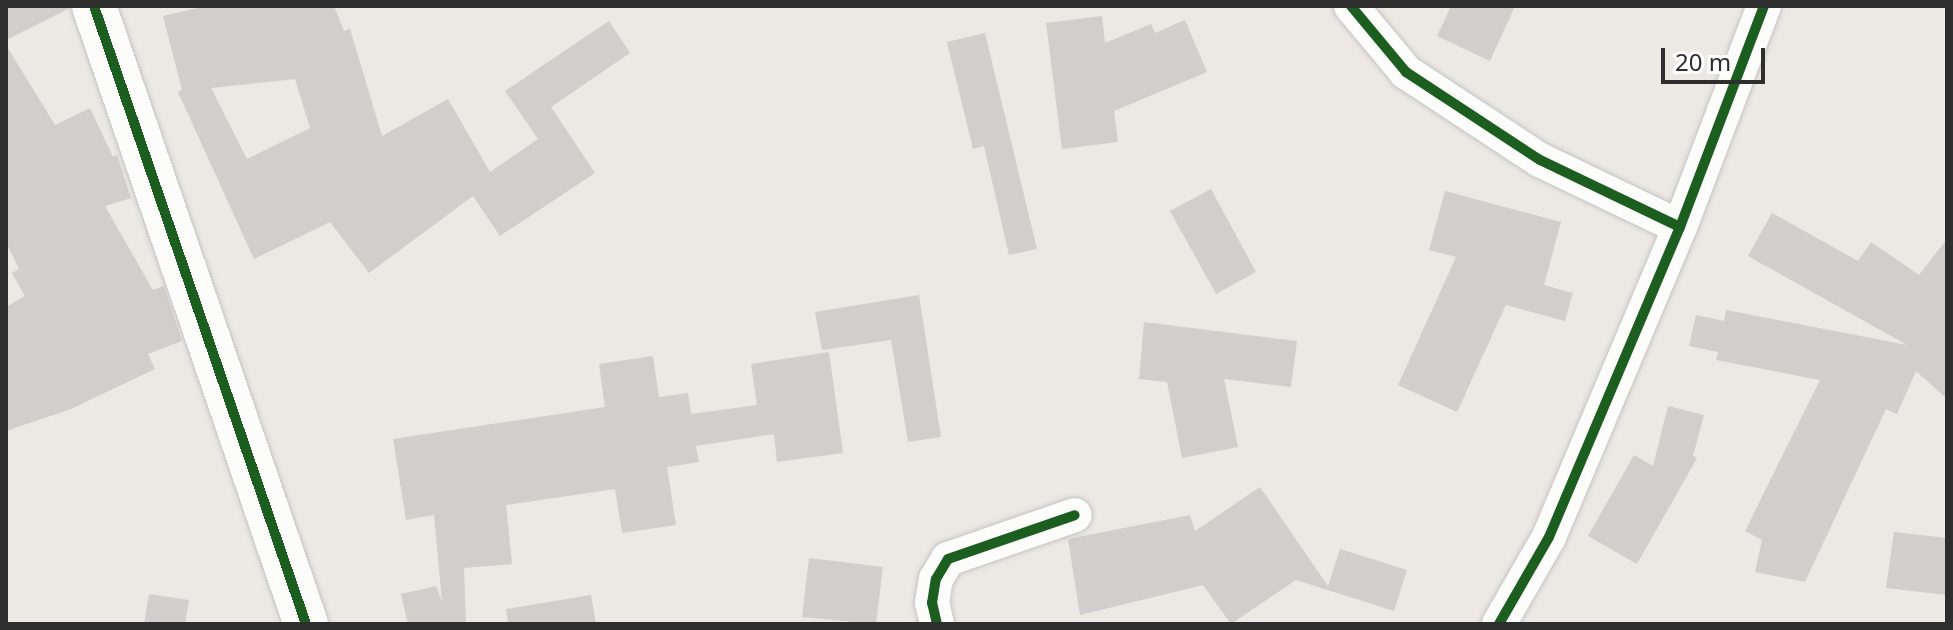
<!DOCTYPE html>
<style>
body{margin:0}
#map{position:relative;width:1953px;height:630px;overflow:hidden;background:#ece8e4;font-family:"Noto Sans",sans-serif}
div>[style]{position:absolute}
.building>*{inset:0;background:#d1cecb}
.roads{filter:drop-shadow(0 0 2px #c5c4c5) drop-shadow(0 0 2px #c5c4c5)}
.street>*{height:34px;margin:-17px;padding:0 17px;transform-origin:17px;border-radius:17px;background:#fcfcfb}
.secondary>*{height:44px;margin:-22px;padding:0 22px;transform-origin:22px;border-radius:22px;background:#fcfcfb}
.cycleway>*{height:10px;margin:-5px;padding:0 5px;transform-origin:5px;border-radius:5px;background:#1b5e20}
span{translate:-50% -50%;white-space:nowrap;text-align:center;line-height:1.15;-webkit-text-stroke:7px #fff;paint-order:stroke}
.frame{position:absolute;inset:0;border:8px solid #2e2e2e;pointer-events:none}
.scale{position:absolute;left:1661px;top:48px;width:104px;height:36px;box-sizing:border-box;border:4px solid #2e2e2e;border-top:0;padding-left:10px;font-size:24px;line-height:28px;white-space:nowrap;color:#2e2e2e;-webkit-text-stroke:6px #fff;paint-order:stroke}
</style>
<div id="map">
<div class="building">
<i style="clip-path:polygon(6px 6px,70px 6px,70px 8px,6px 40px)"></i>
<i style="clip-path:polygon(evenodd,206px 6px,334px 6px,344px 31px,350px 29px,382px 136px,448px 99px,490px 172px,538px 139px,505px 91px,609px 21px,630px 53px,551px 107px,595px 173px,500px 236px,473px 196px,369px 273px,330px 222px,254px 259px,178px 92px,182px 90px,163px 16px,206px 6px,295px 79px,310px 128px,247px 159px,211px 88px,295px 79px)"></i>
<i style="clip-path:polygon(1451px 6px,1515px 6px,1490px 61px,1437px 36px)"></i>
<i style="clip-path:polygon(1102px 16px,1105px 43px,1151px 24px,1155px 33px,1185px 20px,1207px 72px,1114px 111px,1118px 142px,1062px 149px,1046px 23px)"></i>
<i style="clip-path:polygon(985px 33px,1037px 249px,1009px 255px,984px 146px,973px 149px,947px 42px)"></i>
<i style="clip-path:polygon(6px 45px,55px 125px,90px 108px,113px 157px,117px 155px,131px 198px,105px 206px,153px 290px,164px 286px,182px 341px,148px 354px,155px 369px,71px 409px,6px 431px,6px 307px,25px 296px,12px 273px,19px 269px,6px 242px)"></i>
<i style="clip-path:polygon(1211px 189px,1256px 272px,1216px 294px,1170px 211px)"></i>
<i style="clip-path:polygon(1445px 191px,1561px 222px,1544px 285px,1573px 293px,1565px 321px,1506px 305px,1457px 412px,1398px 385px,1456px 257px,1429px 250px)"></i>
<i style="clip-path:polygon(1772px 213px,1858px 261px,1871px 242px,1919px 275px,1947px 239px,1947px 399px,1916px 371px,1897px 414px,1886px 409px,1805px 582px,1755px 572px,1762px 540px,1745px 531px,1820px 380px,1716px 360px,1718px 352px,1689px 346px,1696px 315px,1724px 321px,1726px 310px,1907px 345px,1748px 256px)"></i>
<i style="clip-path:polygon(919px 295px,941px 437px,908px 442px,891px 340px,822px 350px,815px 312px)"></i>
<i style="clip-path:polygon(1144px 322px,1297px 341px,1291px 387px,1224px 379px,1238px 447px,1182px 458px,1167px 382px,1139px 379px)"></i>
<i style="clip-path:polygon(829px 352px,843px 453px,777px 462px,774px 434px,696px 446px,699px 462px,667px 467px,676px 525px,622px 533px,615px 489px,506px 505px,512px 564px,464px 568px,466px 623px,408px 624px,401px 594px,436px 586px,442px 602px,434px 515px,406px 520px,393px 439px,605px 407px,599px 364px,653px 356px,659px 397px,688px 393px,691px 414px,757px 405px,751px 364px)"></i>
<i style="clip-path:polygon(1668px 406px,1704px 415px,1693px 456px,1697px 458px,1637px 564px,1588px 536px,1634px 455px,1653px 466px)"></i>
<i style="clip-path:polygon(1260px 487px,1328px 586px,1340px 549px,1407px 570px,1394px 611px,1296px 580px,1231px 624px,1203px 585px,1080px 615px,1068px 539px,1190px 515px,1195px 531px)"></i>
<i style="clip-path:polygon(1894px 532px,1947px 538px,1947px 595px,1886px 588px)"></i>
<i style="clip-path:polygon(809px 558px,883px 567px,876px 624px,802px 617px)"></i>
<i style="clip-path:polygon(149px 594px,189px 600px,185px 624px,144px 624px)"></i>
<i style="clip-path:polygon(591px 595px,596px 624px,508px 624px,506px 609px)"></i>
</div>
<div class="roads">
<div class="street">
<i style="left:1351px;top:6px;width:86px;rotate:50.2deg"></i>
<i style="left:1406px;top:72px;width:160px;rotate:33.3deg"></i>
<i style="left:1540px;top:160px;width:155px;rotate:25.6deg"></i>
<i style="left:937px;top:624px;width:22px;rotate:-103deg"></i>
<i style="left:932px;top:603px;width:24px;rotate:-81deg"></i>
<i style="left:936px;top:579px;width:23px;rotate:-59deg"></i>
<i style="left:948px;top:559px;width:134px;rotate:-19.1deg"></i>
<i style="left:1499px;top:624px;width:100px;rotate:-60.1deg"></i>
<i style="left:1549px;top:537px;width:337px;rotate:-67.1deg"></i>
<i style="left:1680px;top:227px;width:236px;rotate:-69.2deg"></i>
</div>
<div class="secondary">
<i style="left:94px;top:6px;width:653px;rotate:71.07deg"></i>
</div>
</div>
<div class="cycleway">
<i style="left:94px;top:6px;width:653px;rotate:71.07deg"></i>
<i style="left:1351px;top:6px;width:86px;rotate:50.2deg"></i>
<i style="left:1406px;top:72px;width:160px;rotate:33.3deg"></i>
<i style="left:1540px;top:160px;width:155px;rotate:25.6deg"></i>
<i style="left:937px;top:624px;width:22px;rotate:-103deg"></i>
<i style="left:932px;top:603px;width:24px;rotate:-81deg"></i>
<i style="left:936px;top:579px;width:23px;rotate:-59deg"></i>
<i style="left:948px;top:559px;width:134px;rotate:-19.1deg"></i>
<i style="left:1499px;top:624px;width:100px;rotate:-60.1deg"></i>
<i style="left:1549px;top:537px;width:337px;rotate:-67.1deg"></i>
<i style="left:1680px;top:227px;width:236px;rotate:-69.2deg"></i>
</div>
<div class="frame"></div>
<div class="scale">20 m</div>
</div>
